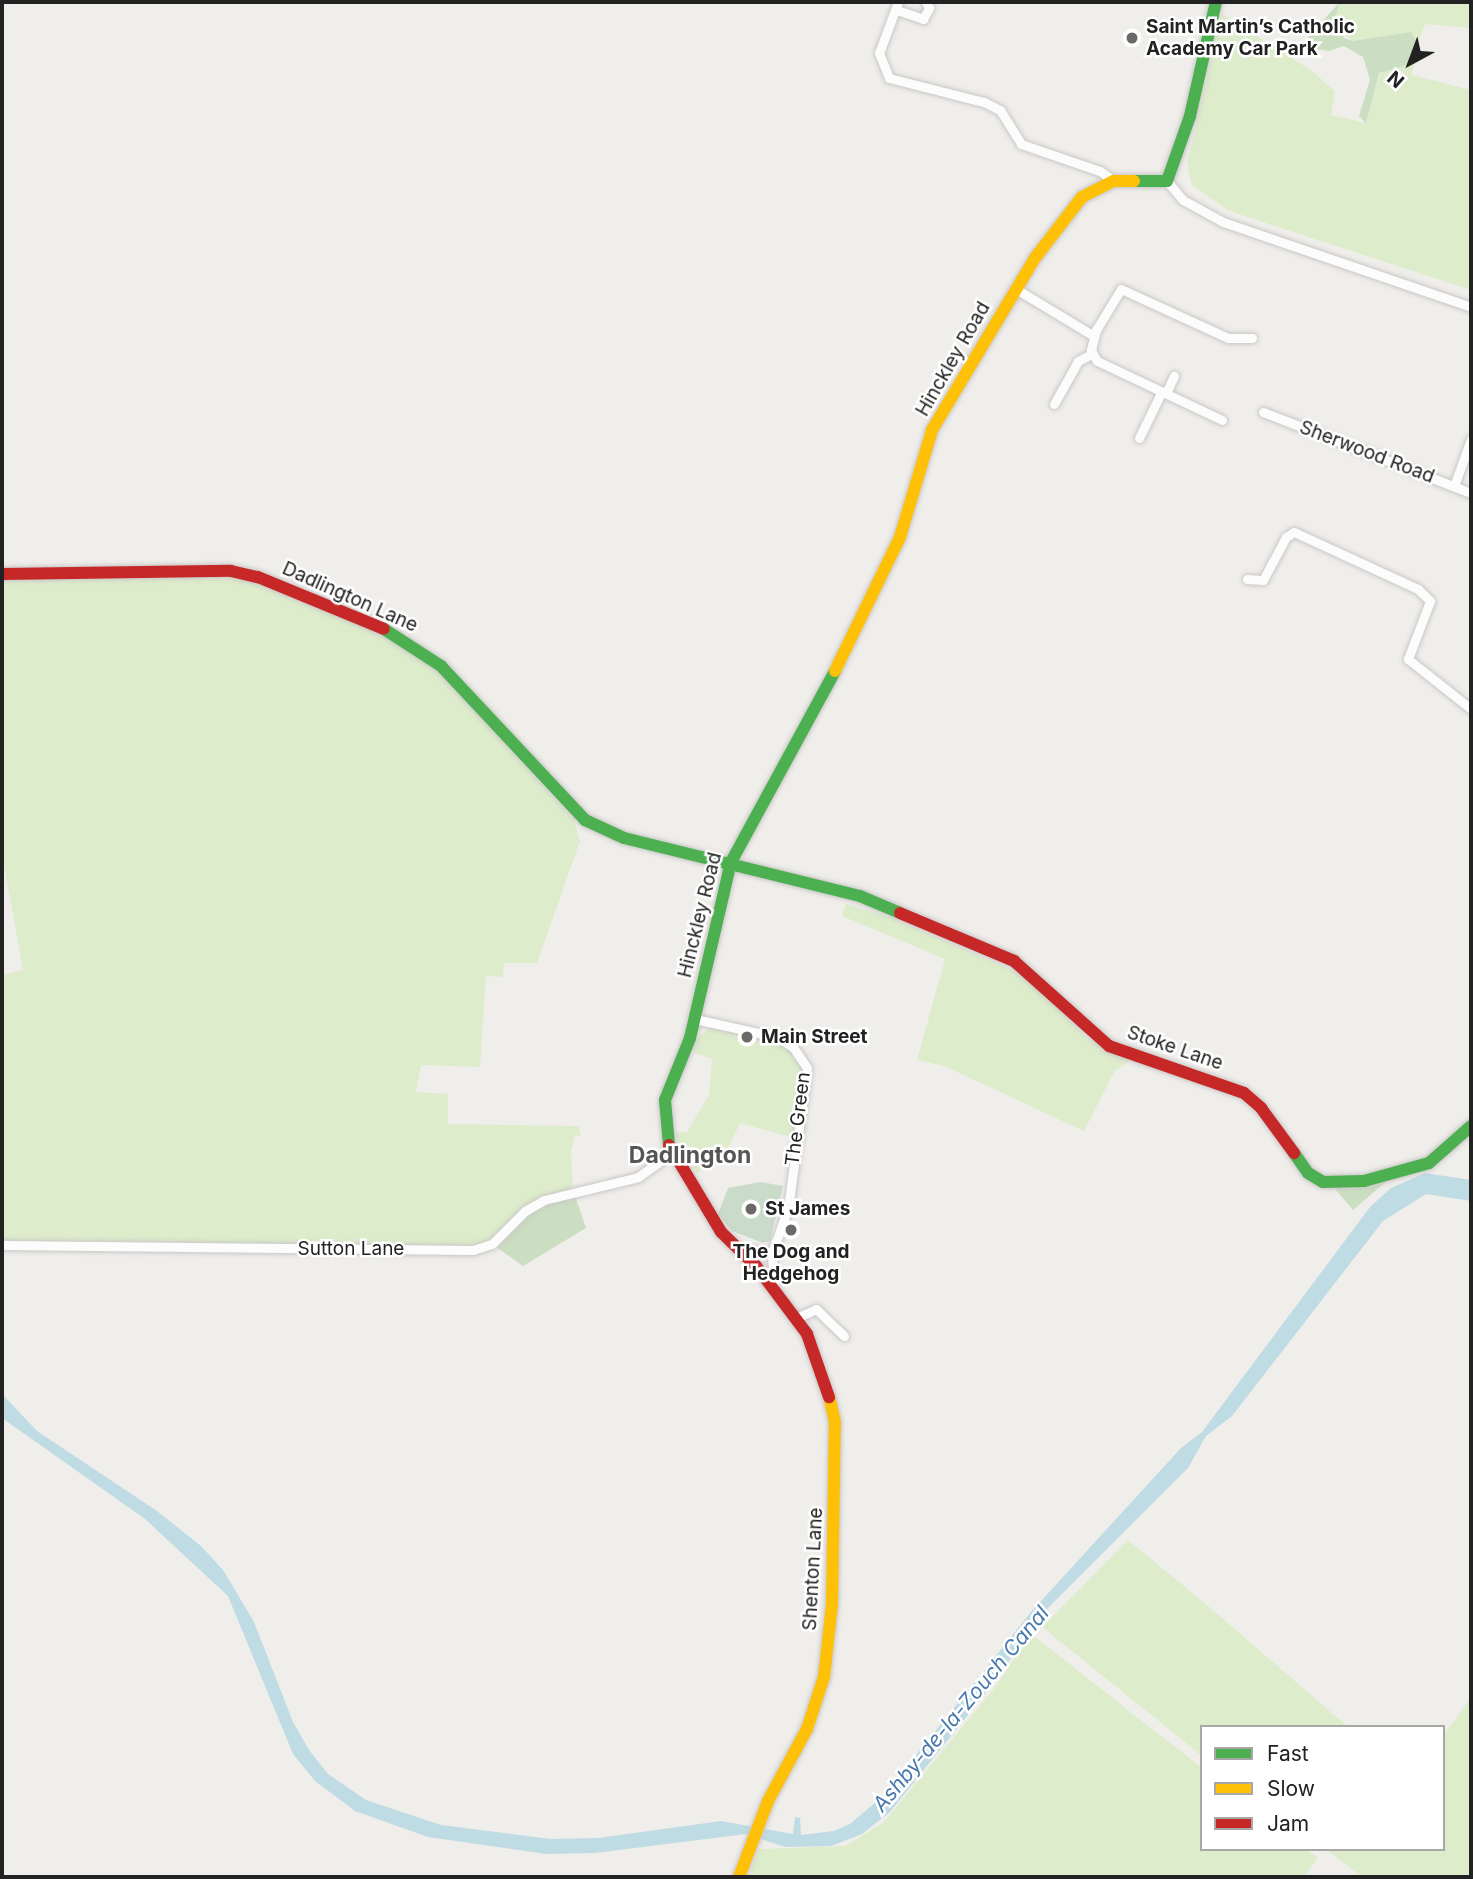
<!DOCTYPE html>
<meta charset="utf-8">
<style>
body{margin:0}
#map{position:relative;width:1473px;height:1879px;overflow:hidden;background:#f0eeeb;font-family:Inter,sans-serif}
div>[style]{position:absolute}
.grass>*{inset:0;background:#ddeccb}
.forest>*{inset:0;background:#cbdec1}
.cemetery>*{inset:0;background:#cadbca}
.water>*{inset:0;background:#bfdbe3}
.roads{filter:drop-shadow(0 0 2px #c9c8c7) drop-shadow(0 0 2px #c9c8c7)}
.street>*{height:9px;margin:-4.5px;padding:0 4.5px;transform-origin:4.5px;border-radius:4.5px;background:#fdfcfc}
.fast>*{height:12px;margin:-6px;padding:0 6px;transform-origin:6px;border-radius:6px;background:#4caf50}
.slow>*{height:12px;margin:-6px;padding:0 6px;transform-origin:6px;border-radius:6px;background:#ffc107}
.jam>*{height:12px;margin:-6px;padding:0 6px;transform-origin:6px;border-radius:6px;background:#c62828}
.dots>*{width:19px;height:19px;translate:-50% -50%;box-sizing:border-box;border:4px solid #fff;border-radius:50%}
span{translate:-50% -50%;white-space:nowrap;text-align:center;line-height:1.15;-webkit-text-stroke:5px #fff;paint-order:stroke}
.poi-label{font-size:19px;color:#222;font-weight:700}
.left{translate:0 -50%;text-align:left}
.street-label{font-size:19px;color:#222}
.water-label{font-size:21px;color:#4a7aab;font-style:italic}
.quarter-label{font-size:23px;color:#555;font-weight:700}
.frame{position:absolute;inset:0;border:4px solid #222;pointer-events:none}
.legend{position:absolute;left:1200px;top:1725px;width:245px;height:126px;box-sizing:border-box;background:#fff;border:2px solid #a7a7a7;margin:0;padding:9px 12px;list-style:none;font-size:21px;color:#222}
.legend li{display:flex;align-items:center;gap:14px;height:35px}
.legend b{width:35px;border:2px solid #a7a7a7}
.north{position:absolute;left:1375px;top:28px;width:70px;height:70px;-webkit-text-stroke:5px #fff;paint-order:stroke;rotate:221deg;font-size:19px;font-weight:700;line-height:28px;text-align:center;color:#222}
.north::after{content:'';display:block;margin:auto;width:24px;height:32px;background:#222;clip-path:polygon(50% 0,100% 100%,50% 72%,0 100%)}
</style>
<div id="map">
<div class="grass">
<i style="clip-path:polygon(1340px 2px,1471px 2px,1471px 28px,1425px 24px,1418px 44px,1411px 32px,1353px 41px,1337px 30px,1335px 18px)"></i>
<i style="clip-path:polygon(1223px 14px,1312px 71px,1335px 91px,1331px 115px,1366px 123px,1379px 73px,1415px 61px,1412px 75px,1471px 90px,1471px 290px,1229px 211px,1192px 185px,1187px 163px)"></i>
<i style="clip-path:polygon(245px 576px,384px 632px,425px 658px,574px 820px,580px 841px,537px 963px,504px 963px,503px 977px,486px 976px,480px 1067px,421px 1065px,416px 1092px,448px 1094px,448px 1124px,579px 1126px,581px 1136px,575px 1135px,571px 1153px,573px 1190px,473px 1250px,2px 1245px,2px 975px,23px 970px,2px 854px,2px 579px)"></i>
<i style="clip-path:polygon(846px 904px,890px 917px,1014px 971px,1047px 996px,1086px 1038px,1129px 1061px,1114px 1072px,1084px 1131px,944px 1066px,917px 1060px,945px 959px,842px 916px)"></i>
<i style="clip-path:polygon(711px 1027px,777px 1040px,792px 1048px,805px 1069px,794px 1138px,740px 1123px,727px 1150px,713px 1153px,706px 1169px,696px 1173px,674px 1133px,687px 1132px,709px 1095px,712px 1059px,693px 1052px,699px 1036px)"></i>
<i style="clip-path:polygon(1128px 1540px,1207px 1605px,1348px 1727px,1202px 1727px,1202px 1756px,1046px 1630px,1043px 1626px)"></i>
<i style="clip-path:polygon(1035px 1637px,1202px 1768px,1202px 1849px,1306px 1849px,1318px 1858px,1304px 1877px,748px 1877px,759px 1849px,845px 1846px,883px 1823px,996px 1686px,1028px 1638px)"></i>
<i style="clip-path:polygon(1471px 1697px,1471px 1877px,1362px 1877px,1325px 1849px,1443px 1849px,1443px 1736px)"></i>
</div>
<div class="forest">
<i style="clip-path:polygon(1340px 2px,1335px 18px,1344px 38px,1353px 41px,1411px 32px,1418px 44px,1414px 63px,1379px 73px,1366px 123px,1359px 116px,1370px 80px,1363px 57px,1344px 46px,1329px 51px,1317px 49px,1308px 37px)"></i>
<i style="clip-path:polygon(1388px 1180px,1353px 1210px,1335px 1189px,1341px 1187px)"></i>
<i style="clip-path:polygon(573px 1190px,586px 1228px,523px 1266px,492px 1244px,525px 1211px)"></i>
</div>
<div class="cemetery">
<i style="clip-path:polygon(760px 1182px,783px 1186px,770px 1241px,763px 1243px,732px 1231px,718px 1214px,728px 1188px)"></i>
</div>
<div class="water">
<i style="clip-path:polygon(1425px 1173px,1471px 1180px,1471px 1201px,1426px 1194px,1383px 1221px,1232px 1416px,1206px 1436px,1188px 1468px,1026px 1630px,1004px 1670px,890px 1812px,862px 1834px,831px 1846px,785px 1847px,746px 1834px,595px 1853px,546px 1854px,428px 1837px,355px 1811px,315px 1781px,293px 1754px,228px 1596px,145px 1519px,2px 1418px,2px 1394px,37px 1431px,157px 1511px,201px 1546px,223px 1570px,254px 1622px,293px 1722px,309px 1750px,328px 1774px,366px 1800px,441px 1825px,550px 1839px,598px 1838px,721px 1821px,793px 1834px,795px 1817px,800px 1818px,801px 1835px,834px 1831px,850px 1824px,884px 1795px,1031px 1612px,1181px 1448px,1202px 1432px,1370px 1207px,1391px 1188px)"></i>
</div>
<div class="roads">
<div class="street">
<i style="left:898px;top:2px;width:54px;rotate:110.4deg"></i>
<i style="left:879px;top:53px;width:27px;rotate:68deg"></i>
<i style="left:889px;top:78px;width:98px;rotate:14.2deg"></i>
<i style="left:984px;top:102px;width:18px;rotate:27deg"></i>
<i style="left:1000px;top:110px;width:40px;rotate:58deg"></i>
<i style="left:1021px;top:144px;width:83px;rotate:18.9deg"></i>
<i style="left:1100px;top:171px;width:17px;rotate:36deg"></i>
<i style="left:897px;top:10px;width:28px;rotate:19deg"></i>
<i style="left:923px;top:19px;width:13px;rotate:-61deg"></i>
<i style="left:929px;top:8px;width:7px;rotate:-117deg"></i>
<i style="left:1167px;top:181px;width:25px;rotate:50deg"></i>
<i style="left:1183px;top:200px;width:46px;rotate:28.8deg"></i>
<i style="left:1223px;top:222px;width:262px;rotate:18.9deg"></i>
<i style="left:1016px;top:289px;width:91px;rotate:31.1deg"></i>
<i style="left:1166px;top:393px;width:19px;rotate:-65deg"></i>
<i style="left:1054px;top:404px;width:49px;rotate:-60.8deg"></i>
<i style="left:1078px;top:361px;width:16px;rotate:-27deg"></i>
<i style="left:1263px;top:412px;width:223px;rotate:21.3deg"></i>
<i style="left:1222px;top:420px;width:138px;rotate:-154.7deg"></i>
<i style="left:1097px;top:361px;width:13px;rotate:-119deg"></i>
<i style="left:1091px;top:350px;width:21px;rotate:-76deg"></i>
<i style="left:1096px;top:330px;width:48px;rotate:-58.6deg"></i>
<i style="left:1121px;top:289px;width:118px;rotate:24.6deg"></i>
<i style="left:1228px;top:338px;width:24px"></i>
<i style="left:1139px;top:438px;width:52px;rotate:-63.9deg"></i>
<i style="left:1454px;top:486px;width:50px;rotate:-70.1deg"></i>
<i style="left:1247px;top:579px;width:16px;rotate:4deg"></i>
<i style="left:1263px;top:580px;width:49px;rotate:-61.9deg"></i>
<i style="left:1286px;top:537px;width:9px;rotate:-32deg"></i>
<i style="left:1294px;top:532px;width:136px;rotate:24.7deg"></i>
<i style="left:1418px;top:589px;width:17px;rotate:45deg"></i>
<i style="left:1430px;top:601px;width:62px;rotate:110.8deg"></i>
<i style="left:1408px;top:659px;width:80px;rotate:38.4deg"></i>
<i style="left:695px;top:1019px;width:84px;rotate:12.4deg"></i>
<i style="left:777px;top:1037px;width:19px;rotate:32deg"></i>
<i style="left:793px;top:1047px;width:25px;rotate:56deg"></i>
<i style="left:807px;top:1068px;width:141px;rotate:97.7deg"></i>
<i style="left:788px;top:1208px;width:48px;rotate:109.6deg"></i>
<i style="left:772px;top:1253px;width:32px;rotate:-173deg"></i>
<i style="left:2px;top:1245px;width:471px;rotate:0.6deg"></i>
<i style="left:473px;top:1250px;width:20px;rotate:-18deg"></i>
<i style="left:492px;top:1244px;width:47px;rotate:-45deg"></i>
<i style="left:525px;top:1211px;width:22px;rotate:-30deg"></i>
<i style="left:544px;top:1200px;width:97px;rotate:-13.7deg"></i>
<i style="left:638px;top:1177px;width:43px;rotate:-35.5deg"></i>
<i style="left:772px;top:1253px;width:36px;rotate:87deg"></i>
<i style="left:796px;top:1318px;width:22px;rotate:-24deg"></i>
<i style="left:816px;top:1309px;width:39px;rotate:44deg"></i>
</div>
<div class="fast">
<i style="left:1134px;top:181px;width:33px"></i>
<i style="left:1167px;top:181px;width:69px;rotate:-70.5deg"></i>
<i style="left:1190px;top:116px;width:117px;rotate:-77.2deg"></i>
<i style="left:384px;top:629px;width:68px;rotate:33deg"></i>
<i style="left:441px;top:666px;width:211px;rotate:46.9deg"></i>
<i style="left:585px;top:820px;width:43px;rotate:24.8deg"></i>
<i style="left:624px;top:838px;width:243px;rotate:13.8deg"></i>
<i style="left:860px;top:896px;width:43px;rotate:23deg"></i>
<i style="left:669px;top:1145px;width:45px;rotate:-95.1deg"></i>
<i style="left:665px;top:1100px;width:67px;rotate:-68deg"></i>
<i style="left:690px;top:1038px;width:181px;rotate:-76.9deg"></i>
<i style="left:731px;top:862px;width:217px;rotate:-61.4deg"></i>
<i style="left:1294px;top:1153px;width:24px;rotate:55deg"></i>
<i style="left:1308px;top:1173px;width:17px;rotate:31deg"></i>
<i style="left:1323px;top:1182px;width:41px;rotate:-1.4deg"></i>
<i style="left:1364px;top:1181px;width:67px;rotate:-15.5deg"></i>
<i style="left:1429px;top:1163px;width:56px;rotate:-41.4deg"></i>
</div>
<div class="slow">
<i style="left:835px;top:671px;width:149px;rotate:-64.1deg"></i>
<i style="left:900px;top:537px;width:112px;rotate:-73.3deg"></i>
<i style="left:932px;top:430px;width:200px;rotate:-59.1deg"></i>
<i style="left:1035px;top:258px;width:77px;rotate:-52.4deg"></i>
<i style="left:1082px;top:197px;width:36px;rotate:-27deg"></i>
<i style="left:1114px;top:181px;width:20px"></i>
<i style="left:739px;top:1877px;width:81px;rotate:-69.1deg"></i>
<i style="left:768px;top:1801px;width:82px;rotate:-61.6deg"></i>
<i style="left:807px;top:1729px;width:55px;rotate:-71.9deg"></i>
<i style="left:824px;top:1677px;width:73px;rotate:-83.7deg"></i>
<i style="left:832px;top:1604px;width:182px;rotate:-89.1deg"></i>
<i style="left:835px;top:1422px;width:26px;rotate:-103deg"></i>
</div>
<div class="jam">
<i style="left:2px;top:574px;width:229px;rotate:-0.8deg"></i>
<i style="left:231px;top:571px;width:28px;rotate:13deg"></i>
<i style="left:258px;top:577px;width:136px;rotate:22.4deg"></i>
<i style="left:900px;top:913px;width:124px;rotate:22.8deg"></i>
<i style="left:1014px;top:961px;width:127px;rotate:41.8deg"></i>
<i style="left:1109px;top:1046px;width:143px;rotate:19.2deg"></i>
<i style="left:1244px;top:1093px;width:23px;rotate:41deg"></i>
<i style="left:1261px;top:1108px;width:56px;rotate:53.7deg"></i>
<i style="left:669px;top:1145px;width:101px;rotate:59.1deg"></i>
<i style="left:721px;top:1232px;width:49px;rotate:44.2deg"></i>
<i style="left:756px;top:1266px;width:85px;rotate:53.1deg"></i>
<i style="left:807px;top:1334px;width:67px;rotate:70.8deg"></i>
</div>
</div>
<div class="dots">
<i style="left:1132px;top:38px;background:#6a6968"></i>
<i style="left:747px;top:1037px;background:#6a6968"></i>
<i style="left:751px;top:1209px;background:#6a6968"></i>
<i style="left:791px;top:1230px;background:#6a6968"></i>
</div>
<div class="poi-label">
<span class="left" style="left:1146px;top:38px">Saint Martin’s Catholic<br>Academy Car Park</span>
<span class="left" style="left:761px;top:1037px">Main Street</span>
<span class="left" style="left:765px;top:1209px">St James</span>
<span style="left:791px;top:1263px">The Dog and<br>Hedgehog</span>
</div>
<div class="street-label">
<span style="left:953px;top:359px;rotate:-60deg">Hinckley Road</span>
<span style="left:1367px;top:452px;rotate:21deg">Sherwood Road</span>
<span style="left:350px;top:597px;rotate:24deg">Dadlington Lane</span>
<span style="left:700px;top:915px;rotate:-76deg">Hinckley Road</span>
<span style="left:1175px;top:1048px;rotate:19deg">Stoke Lane</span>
<span style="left:798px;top:1119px;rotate:-83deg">The Green</span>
<span style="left:351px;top:1249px">Sutton Lane</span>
<span style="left:813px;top:1569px;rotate:-87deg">Shenton Lane</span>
</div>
<div class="water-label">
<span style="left:961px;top:1709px;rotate:-50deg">Ashby-de-la-Zouch Canal</span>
</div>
<div class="quarter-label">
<span style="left:690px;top:1155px">Dadlington</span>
</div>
<div class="frame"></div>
<ul class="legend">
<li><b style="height:9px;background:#4caf50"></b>Fast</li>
<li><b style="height:9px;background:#ffc107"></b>Slow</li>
<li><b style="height:9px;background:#c62828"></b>Jam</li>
</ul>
<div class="north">N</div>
</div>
